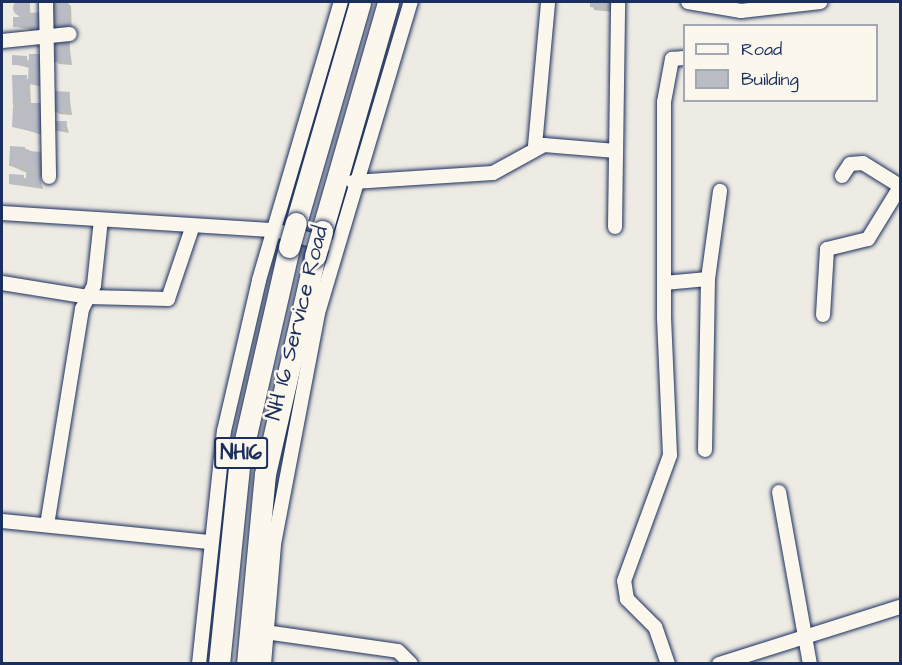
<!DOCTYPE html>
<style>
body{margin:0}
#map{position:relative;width:902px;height:665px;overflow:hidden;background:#eeebe4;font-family:"Architects Daughter",sans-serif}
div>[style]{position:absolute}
.shadow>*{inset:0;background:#0003}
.building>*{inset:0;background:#b9bcc3}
.round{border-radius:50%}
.roads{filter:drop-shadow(0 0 2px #1b2f5e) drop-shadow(0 0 2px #1b2f5e)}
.minor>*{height:14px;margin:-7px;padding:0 7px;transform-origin:7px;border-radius:7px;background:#fbf7ec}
.highway>*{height:21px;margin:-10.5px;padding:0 10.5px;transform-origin:10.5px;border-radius:10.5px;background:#fbf7ec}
.bridges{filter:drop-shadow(0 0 2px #1b2f5e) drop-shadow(0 0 2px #1b2f5e)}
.highway-bridge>*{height:21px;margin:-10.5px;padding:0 10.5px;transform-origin:10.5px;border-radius:10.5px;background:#fbf7ec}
span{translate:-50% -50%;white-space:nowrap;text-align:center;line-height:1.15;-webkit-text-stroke:5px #fbf7ec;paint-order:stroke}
.shield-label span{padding:2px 4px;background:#fbf7ec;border:2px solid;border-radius:4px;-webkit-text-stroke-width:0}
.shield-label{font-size:21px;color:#1b2f5e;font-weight:700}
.street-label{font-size:22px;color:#1b2f5e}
.frame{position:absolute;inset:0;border:3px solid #1b2f5e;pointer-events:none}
.legend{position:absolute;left:683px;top:24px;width:195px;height:78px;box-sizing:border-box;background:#fbf7ec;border:2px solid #a1a7b3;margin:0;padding:8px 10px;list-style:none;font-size:18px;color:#1b2f5e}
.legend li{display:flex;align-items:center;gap:12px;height:30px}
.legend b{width:30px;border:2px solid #a1a7b3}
</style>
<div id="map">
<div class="shadow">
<i style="clip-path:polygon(14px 2px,30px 2px,31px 29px,15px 27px,20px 19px)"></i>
<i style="clip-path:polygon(67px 2px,71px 6px,72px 34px,54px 3px,72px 2px)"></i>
<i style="clip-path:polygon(592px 2px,614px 2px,613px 12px,594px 10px)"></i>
<i style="clip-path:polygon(69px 43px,72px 65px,59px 64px,56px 61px)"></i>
<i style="clip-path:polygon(26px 57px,46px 88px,30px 84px,31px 104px,45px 136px,14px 126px,13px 77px,30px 79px,30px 68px,13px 64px)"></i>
<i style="clip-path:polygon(69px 93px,72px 115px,59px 114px,56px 111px)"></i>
<i style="clip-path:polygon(66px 123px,69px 133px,53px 130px)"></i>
<i style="clip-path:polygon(24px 148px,45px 157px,44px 175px,39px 174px,43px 189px,10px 184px,32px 175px,11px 166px)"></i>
</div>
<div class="building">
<i class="round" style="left:13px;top:0;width:16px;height:16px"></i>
<i style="clip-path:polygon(53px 2px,68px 2px,69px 31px,54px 32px)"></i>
<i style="clip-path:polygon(590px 2px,611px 2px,610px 9px,590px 7px)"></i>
<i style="clip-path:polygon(44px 12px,45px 32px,30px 33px,29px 13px)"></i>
<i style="clip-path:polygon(13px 17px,28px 17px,28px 26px,13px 27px)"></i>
<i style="clip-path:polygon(55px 42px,70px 42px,69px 62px,54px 62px)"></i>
<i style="clip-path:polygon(29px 54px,44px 54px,43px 85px,28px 84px)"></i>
<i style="clip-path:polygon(12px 55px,27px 56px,27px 65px,12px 65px)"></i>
<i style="clip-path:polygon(12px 75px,27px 75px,28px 103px,44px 103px,43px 134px,12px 127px,13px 107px,28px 107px,28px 118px,29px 105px,13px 106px)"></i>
<i style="clip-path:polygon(55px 91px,70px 92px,69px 112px,54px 112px)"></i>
<i style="clip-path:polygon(52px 121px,67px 121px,66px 131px,51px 130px)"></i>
<i style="clip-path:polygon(10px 146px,25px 147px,24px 167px,9px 166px)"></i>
<i style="clip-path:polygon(27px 151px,42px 152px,41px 172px,26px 172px)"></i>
<i style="clip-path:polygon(26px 173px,41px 174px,40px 186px,26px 186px)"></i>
<i style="clip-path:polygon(9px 174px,24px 175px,24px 185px,9px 184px)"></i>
</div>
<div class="roads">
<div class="minor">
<i style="left:46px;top:2px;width:175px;rotate:89deg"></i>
<i style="left:688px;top:2px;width:54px;rotate:9.6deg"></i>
<i style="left:741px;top:11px;width:80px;rotate:-6.5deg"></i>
<i style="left:2px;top:41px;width:68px;rotate:-5.9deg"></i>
<i style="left:535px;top:146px;width:145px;rotate:-84.8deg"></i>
<i style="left:842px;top:176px;width:14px;rotate:-56deg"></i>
<i style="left:850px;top:164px;width:13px;rotate:-4deg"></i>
<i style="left:863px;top:163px;width:44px;rotate:31.9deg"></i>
<i style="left:353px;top:182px;width:140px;rotate:-3.7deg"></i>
<i style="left:493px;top:173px;width:58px;rotate:-28.8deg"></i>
<i style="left:544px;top:145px;width:72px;rotate:4.8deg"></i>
<i style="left:2px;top:213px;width:273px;rotate:3.6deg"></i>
<i style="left:274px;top:230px;width:55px;rotate:14.8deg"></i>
<i style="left:615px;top:227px;width:225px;rotate:-89.2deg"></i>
<i style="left:2px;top:283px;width:87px;rotate:9.2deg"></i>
<i style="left:88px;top:297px;width:80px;rotate:1.4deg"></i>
<i style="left:168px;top:299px;width:75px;rotate:-71.3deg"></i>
<i style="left:664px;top:283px;width:44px;rotate:-5.2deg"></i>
<i style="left:823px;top:315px;width:66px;rotate:-86.5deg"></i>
<i style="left:827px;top:249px;width:42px;rotate:-13.7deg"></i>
<i style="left:868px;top:239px;width:61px;rotate:-58.4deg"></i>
<i style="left:705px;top:450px;width:171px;rotate:-89deg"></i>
<i style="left:708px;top:279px;width:89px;rotate:-82.2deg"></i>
<i style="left:779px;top:492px;width:175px;rotate:79.8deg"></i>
<i style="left:2px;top:521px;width:208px;rotate:5.8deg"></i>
<i style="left:47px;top:525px;width:219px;rotate:-80.8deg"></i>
<i style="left:82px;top:309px;width:27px;rotate:-63deg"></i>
<i style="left:94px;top:285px;width:65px;rotate:-83.9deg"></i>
<i style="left:265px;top:632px;width:134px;rotate:8.1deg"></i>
<i style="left:398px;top:651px;width:18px;rotate:45deg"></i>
<i style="left:199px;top:664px;width:234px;rotate:-83.9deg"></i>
<i style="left:224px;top:431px;width:155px;rotate:-76.9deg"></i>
<i style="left:259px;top:280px;width:290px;rotate:-73.6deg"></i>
<i style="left:264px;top:664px;width:120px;rotate:-85.2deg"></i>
<i style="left:274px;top:544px;width:235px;rotate:-79.2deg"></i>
<i style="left:318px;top:313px;width:325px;rotate:-73.4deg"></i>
<i style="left:668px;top:664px;width:39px;rotate:-109deg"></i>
<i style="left:655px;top:627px;width:40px;rotate:-135deg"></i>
<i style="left:627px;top:599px;width:18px;rotate:-99deg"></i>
<i style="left:624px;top:581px;width:134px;rotate:-69.9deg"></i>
<i style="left:670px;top:455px;width:138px;rotate:-92.5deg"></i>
<i style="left:664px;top:317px;width:215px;rotate:-90deg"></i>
<i style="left:664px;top:102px;width:44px;rotate:-79.5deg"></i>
<i style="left:672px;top:59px;width:12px;rotate:-5deg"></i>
<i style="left:719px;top:664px;width:190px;rotate:-17.5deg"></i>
</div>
<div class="highway">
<i style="left:296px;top:223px;width:230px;rotate:-73.8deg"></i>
<i style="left:322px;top:231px;width:238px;rotate:-73.9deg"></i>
<i style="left:219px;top:664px;width:199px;rotate:-84.2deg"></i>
<i style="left:239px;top:466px;width:225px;rotate:-77.1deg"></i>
<i style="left:247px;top:664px;width:191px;rotate:-84.6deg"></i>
<i style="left:265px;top:474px;width:224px;rotate:-77.1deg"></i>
</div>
</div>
<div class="bridges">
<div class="highway-bridge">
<i style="left:289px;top:247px;width:25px;rotate:-74deg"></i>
<i style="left:315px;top:256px;width:26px;rotate:-74deg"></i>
</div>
</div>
<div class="shield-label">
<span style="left:241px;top:453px">NH16</span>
</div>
<div class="street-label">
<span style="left:297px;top:323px;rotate:-76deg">NH 16 Service Road</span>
</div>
<div class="frame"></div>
<ul class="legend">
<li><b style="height:8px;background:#fbf7ec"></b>Road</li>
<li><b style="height:16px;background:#b9bcc3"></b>Building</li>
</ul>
</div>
